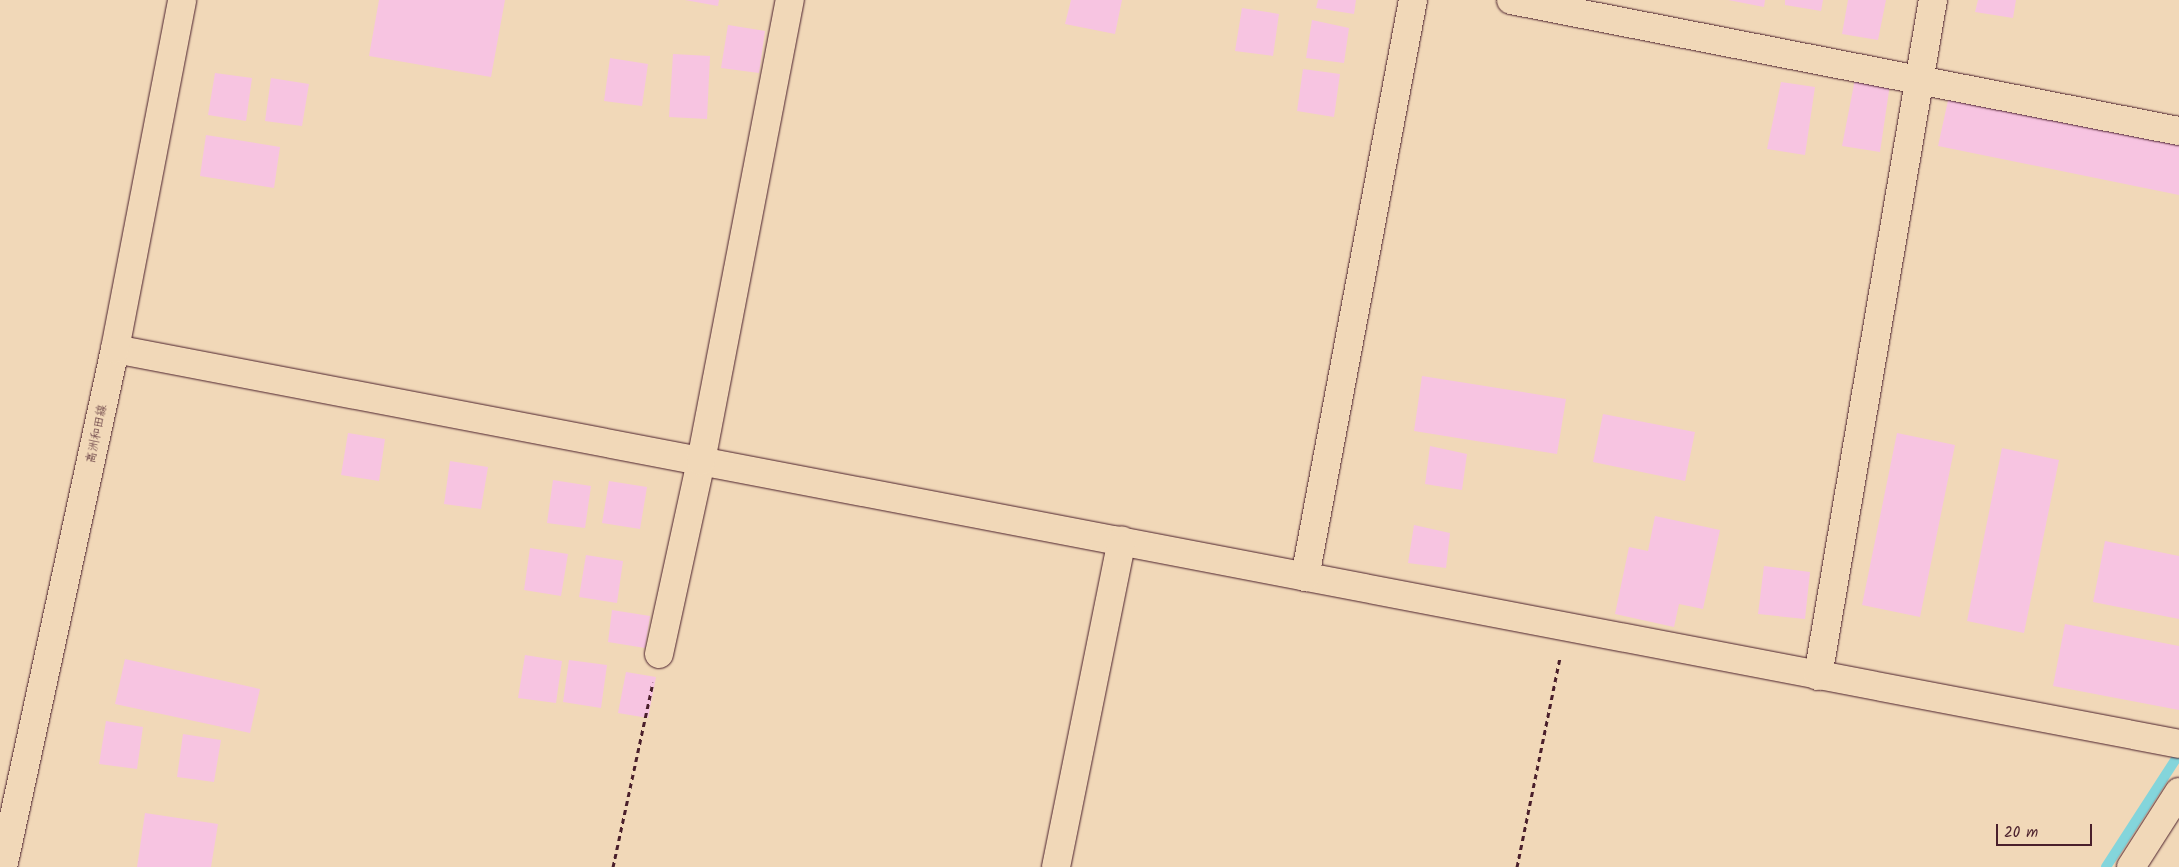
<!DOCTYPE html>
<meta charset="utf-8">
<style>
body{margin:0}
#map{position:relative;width:2179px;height:867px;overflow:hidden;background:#f1d8b8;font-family:Kalam,"Klee One",sans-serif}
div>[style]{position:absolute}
.stream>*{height:10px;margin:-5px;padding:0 5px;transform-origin:5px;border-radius:5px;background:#84d5db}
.building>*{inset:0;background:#f7c4e1}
.path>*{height:3px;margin-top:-1.5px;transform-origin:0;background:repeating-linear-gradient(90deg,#4a1f2b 0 5px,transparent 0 9px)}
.roads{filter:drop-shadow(0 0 1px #4a1f2b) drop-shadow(0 0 1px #4a1f2b)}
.street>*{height:28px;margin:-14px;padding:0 14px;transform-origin:14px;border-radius:14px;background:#f1d8b8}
.secondary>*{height:28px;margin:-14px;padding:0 14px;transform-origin:14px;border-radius:14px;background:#f1d8b8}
span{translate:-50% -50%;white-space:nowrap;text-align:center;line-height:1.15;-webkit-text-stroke:4.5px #f1d8b8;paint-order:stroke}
.street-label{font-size:12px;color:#4a1f2b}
.scale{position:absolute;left:1996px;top:824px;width:96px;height:22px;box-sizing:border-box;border:2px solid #4a1f2b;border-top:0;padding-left:6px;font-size:15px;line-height:18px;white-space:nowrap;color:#4a1f2b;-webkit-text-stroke:4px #f1d8b8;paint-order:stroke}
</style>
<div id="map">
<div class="stream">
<i style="left:2106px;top:867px;width:135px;rotate:-57.1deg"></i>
</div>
<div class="building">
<i style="clip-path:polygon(379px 0,505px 0,491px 77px,369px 56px)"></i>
<i style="clip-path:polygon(685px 0,719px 0,718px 6px)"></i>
<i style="clip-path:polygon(1071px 0,1122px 0,1115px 34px,1065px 24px)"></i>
<i style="clip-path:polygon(1318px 0,1356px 0,1354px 14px,1316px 8px)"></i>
<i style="clip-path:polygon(1728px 0,1765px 0,1764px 7px)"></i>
<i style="clip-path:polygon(1785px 0,1823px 0,1821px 11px,1785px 5px)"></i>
<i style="clip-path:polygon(1848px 0,1886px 0,1878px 40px,1842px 34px)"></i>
<i style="clip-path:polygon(1978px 0,2016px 0,2013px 18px,1975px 12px)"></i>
<i style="clip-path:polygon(1242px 8px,1279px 14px,1273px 56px,1235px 51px)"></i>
<i style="clip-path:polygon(1312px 20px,1349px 28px,1344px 63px,1306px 58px)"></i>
<i style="clip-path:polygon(728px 25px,765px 31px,759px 73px,721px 68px)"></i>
<i style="clip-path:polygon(673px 54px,710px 56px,707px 119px,669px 117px)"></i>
<i style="clip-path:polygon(610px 58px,648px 64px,642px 106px,604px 101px)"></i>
<i style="clip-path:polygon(1303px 69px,1340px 74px,1334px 117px,1297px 111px)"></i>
<i style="clip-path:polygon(215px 73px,252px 78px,246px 121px,208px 115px)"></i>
<i style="clip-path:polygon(271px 78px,309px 84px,302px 126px,265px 121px)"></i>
<i style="clip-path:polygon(1855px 79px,1890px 84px,1880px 152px,1842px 146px)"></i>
<i style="clip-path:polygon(1781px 82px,1815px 87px,1805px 155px,1767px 149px)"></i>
<i style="clip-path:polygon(1949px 96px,2179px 142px,2179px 195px,1938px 146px)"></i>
<i style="clip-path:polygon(206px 135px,280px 147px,274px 188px,200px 176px)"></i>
<i style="clip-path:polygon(1422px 376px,1566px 399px,1557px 454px,1414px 431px)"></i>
<i style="clip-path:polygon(1603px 414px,1695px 432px,1685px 481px,1593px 462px)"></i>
<i style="clip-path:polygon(348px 433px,385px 439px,379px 481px,341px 475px)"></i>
<i style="clip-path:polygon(1897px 433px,1955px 445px,1920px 617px,1862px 605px)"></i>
<i style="clip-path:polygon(1430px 446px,1467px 454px,1462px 490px,1425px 484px)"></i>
<i style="clip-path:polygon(2002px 448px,2059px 460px,2024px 633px,1967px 621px)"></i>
<i style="clip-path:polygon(450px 461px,488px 467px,481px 509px,444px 504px)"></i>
<i style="clip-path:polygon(553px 480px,591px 486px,585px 528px,547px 523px)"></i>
<i style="clip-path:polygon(609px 481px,647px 487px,640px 529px,602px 523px)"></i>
<i style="clip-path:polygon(1655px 516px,1720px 530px,1703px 609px,1679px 604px,1674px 627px,1615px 614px,1629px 547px,1648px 551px)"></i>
<i style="clip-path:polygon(1414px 525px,1450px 533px,1446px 568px,1408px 563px)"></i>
<i style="clip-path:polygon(2105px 541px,2179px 556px,2179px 619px,2093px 602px)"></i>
<i style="clip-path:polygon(530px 548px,568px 554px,561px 596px,524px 590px)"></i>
<i style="clip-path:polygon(586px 555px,623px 561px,617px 603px,579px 597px)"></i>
<i style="clip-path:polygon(1764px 566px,1810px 572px,1805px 619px,1758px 614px)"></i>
<i style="clip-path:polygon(612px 610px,650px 616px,645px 648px,608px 642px)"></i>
<i style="clip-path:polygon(2065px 624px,2179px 646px,2179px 710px,2053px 686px)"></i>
<i style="clip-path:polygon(525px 655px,562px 661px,556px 703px,518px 698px)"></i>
<i style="clip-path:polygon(125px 659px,260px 689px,250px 733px,115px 704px)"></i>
<i style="clip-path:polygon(569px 660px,607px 665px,601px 708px,563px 702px)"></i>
<i style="clip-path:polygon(626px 672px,656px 677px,648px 718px,618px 713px)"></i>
<i style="clip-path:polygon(106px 721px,143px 727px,137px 769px,99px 764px)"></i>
<i style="clip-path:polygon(183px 734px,221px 740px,214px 782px,177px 777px)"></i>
<i style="clip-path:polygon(145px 813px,218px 824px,211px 867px,137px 867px)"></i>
</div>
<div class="path">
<i style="left:613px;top:867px;width:189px;rotate:-77.8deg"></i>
<i style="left:1517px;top:867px;width:214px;rotate:-78.4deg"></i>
</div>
<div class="roads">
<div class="street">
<i style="left:1511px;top:0;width:681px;rotate:11.1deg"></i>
<i style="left:115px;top:349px;width:2101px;rotate:10.83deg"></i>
<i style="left:1305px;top:577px;width:587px;rotate:-79.4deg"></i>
<i style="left:659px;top:654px;width:198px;rotate:-77.7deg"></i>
<i style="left:701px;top:461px;width:470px;rotate:-79.1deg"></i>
<i style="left:1818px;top:676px;width:686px;rotate:-80.35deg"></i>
<i style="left:1056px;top:867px;width:333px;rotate:-78.6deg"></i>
</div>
<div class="secondary">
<i style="left:3px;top:867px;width:530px;rotate:-77.8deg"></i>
<i style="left:115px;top:349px;width:355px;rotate:-79.1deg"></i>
<i style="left:2131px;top:867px;width:89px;rotate:-57.4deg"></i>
</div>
</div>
<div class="street-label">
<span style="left:97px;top:434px;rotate:-78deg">高洲和田線</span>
</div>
<div class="scale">20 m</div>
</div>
